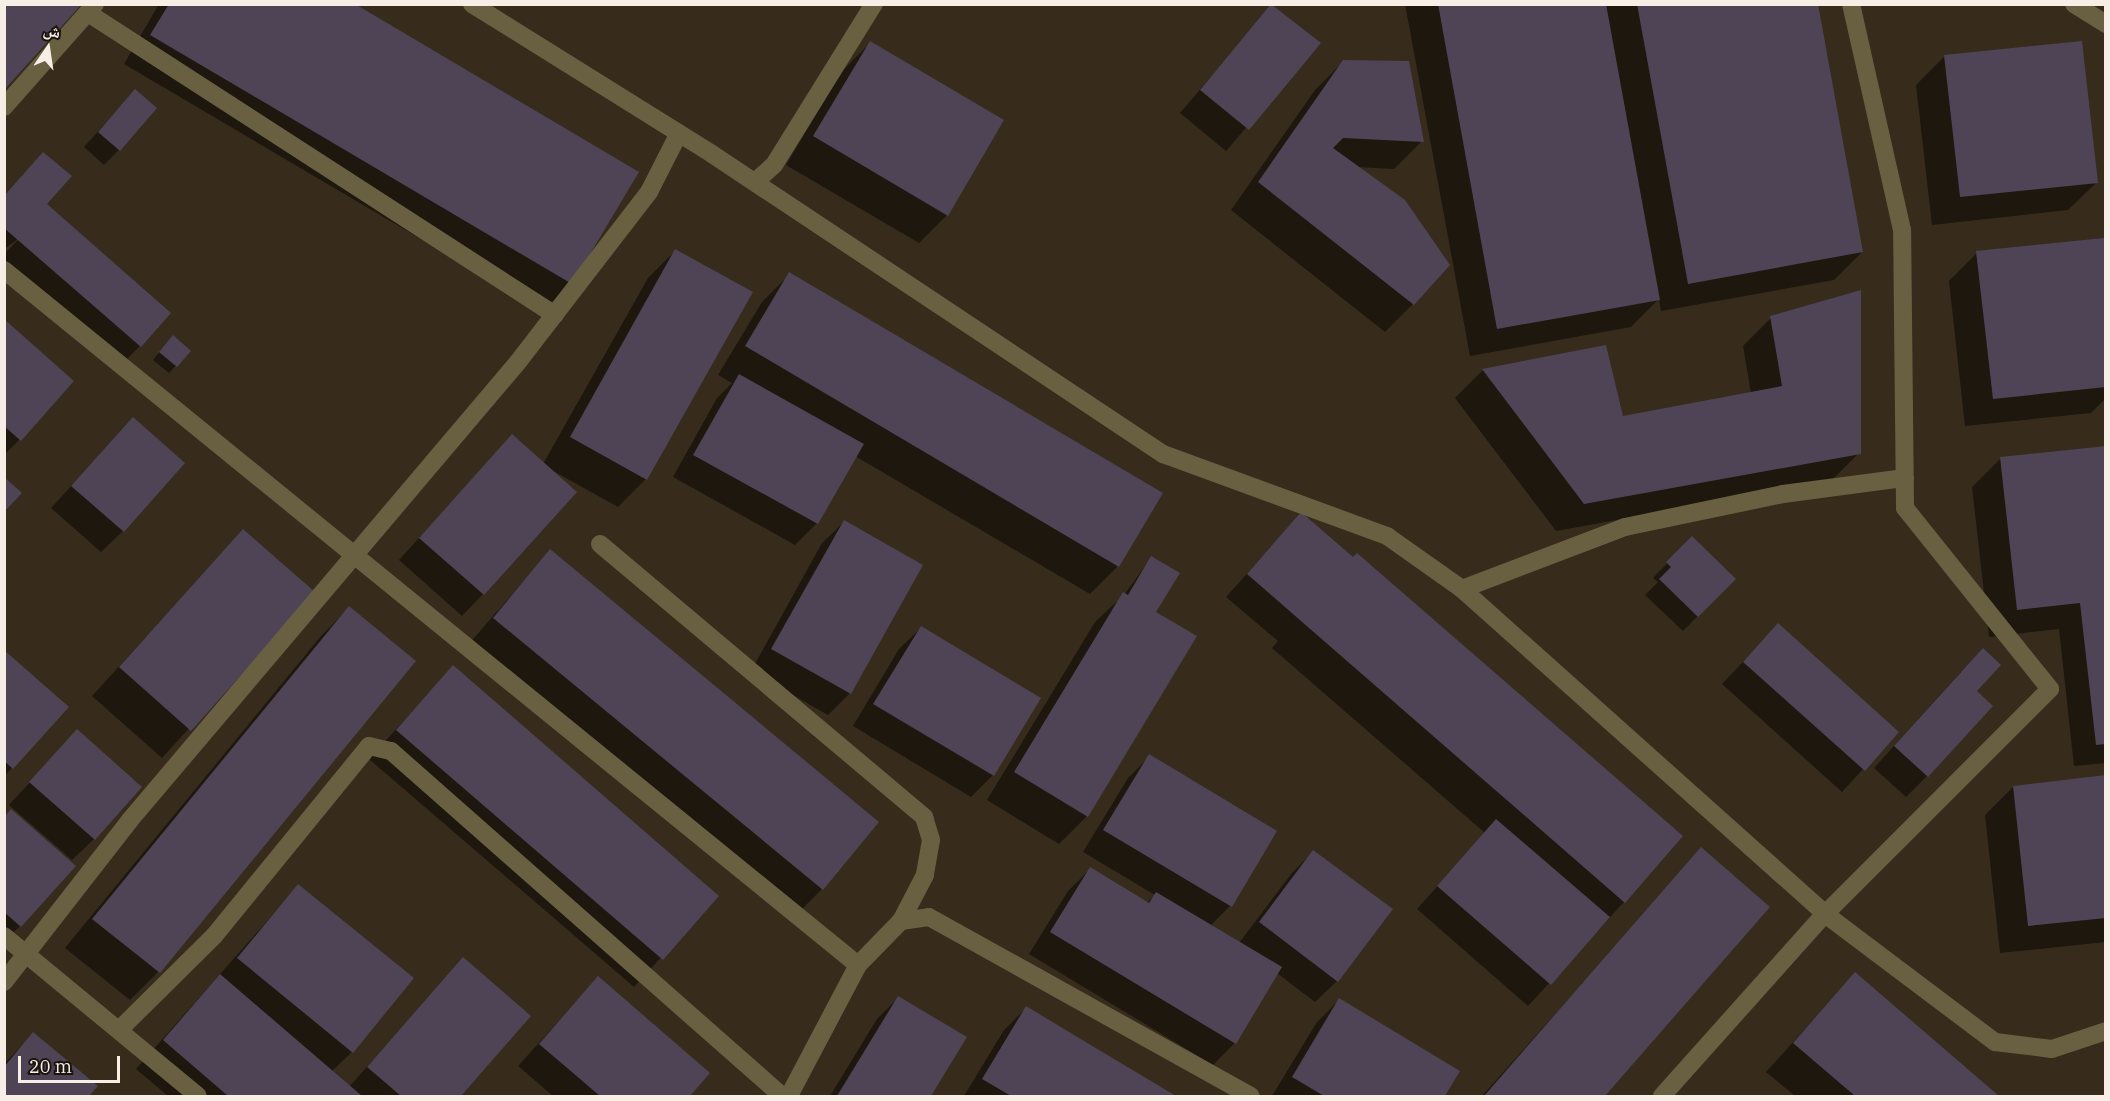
<!DOCTYPE html>
<meta charset="utf-8">
<style>
body{margin:0}
#map{position:relative;width:2110px;height:1101px;overflow:hidden;background:#372b1c;font-family:"IBM Plex Serif","Noto Naskh Arabic",serif}
div>[style]{position:absolute}
.shadow>*{inset:0;background:#0007}
.building>*{inset:0;background:#4e4455}
.street>*{height:18px;margin:-9px;padding:0 9px;transform-origin:9px;border-radius:9px;background:#696041}
span{translate:-50% -50%;white-space:nowrap;text-align:center;line-height:1.15;-webkit-text-stroke:5px #1a150e;paint-order:stroke}
.frame{position:absolute;inset:0;border:6px solid #f7efe5;pointer-events:none}
.north{position:absolute;left:18px;top:18px;width:60px;height:60px;-webkit-text-stroke:4px #1a150e;paint-order:stroke;rotate:13deg;font-size:16px;font-weight:700;line-height:24px;text-align:center;color:#f7efe5}
.north::after{content:'';display:block;margin:auto;width:21px;height:27px;background:#f7efe5;clip-path:polygon(50% 0,100% 100%,50% 72%,0 100%)}
.scale{position:absolute;left:18px;top:1056px;width:102px;height:27px;box-sizing:border-box;border:3px solid #f7efe5;border-top:0;padding-left:8px;font-size:18px;line-height:21px;white-space:nowrap;color:#f7efe5;-webkit-text-stroke:4px #1a150e;paint-order:stroke}
</style>
<div id="map">
<div class="shadow">
<i style="clip-path:polygon(4px 4px,79px 4px,4px 87px)"></i>
<i style="clip-path:polygon(159px 4px,352px 4px,571px 283px,543px 311px,124px 64px)"></i>
<i style="clip-path:polygon(1405px 4px,1817px 4px,1862px 252px,1834px 280px,1661px 311px,1659px 299px,1631px 327px,1470px 356px)"></i>
<i style="clip-path:polygon(1272px 5px,1319px 43px,1226px 151px,1180px 113px)"></i>
<i style="clip-path:polygon(870px 43px,947px 215px,919px 243px,786px 165px,842px 71px)"></i>
<i style="clip-path:polygon(1944px 57px,2097px 182px,2068px 210px,1932px 225px,1916px 85px)"></i>
<i style="clip-path:polygon(1344px 61px,1422px 141px,1394px 169px,1357px 167px,1413px 304px,1385px 332px,1231px 210px,1315px 90px)"></i>
<i style="clip-path:polygon(121px 106px,119px 150px,104px 165px,84px 147px)"></i>
<i style="clip-path:polygon(4px 196px,40px 210px,140px 346px,119px 367px,4px 268px,4px 254px,21px 237px,4px 249px)"></i>
<i style="clip-path:polygon(2103px 239px,2106px 398px,2091px 413px,1965px 426px,1949px 281px,1977px 253px)"></i>
<i style="clip-path:polygon(676px 250px,646px 479px,618px 507px,555px 472px,483px 594px,462px 616px,399px 560px,512px 436px,543px 464px,648px 278px)"></i>
<i style="clip-path:polygon(790px 274px,1118px 566px,1090px 594px,855px 456px,817px 523px,795px 545px,673px 477px,717px 398px,732px 383px,718px 375px,762px 302px)"></i>
<i style="clip-path:polygon(1771px 318px,1859px 453px,1831px 481px,1556px 531px,1455px 398px,1483px 370px,1622px 418px,1751px 393px,1743px 346px)"></i>
<i style="clip-path:polygon(4px 321px,20px 439px,4px 455px)"></i>
<i style="clip-path:polygon(166px 344px,189px 351px,169px 373px,153px 360px)"></i>
<i style="clip-path:polygon(133px 419px,123px 531px,101px 552px,51px 508px)"></i>
<i style="clip-path:polygon(2106px 448px,2106px 763px,2074px 766px,2059px 629px,1989px 637px,1972px 487px,2000px 459px)"></i>
<i style="clip-path:polygon(1301px 514px,1353px 559px,1624px 902px,1528px 1006px,1417px 909px,1485px 833px,1272px 648px,1278px 641px,1226px 597px)"></i>
<i style="clip-path:polygon(844px 522px,850px 693px,828px 715px,751px 671px,822px 543px)"></i>
<i style="clip-path:polygon(243px 531px,313px 592px,162px 758px,92px 696px)"></i>
<i style="clip-path:polygon(1692px 538px,1734px 579px,1683px 631px,1645px 595px,1658px 582px,1653px 578px)"></i>
<i style="clip-path:polygon(550px 551px,822px 889px,794px 917px,467px 646px)"></i>
<i style="clip-path:polygon(1151px 558px,1155px 611px,1087px 816px,1059px 844px,987px 800px,1095px 622px,1124px 595px)"></i>
<i style="clip-path:polygon(349px 608px,414px 661px,158px 972px,130px 1000px,65px 948px,321px 636px)"></i>
<i style="clip-path:polygon(1778px 625px,1897px 732px,1842px 792px,1722px 684px)"></i>
<i style="clip-path:polygon(921px 628px,1039px 699px,993px 775px,971px 797px,853px 726px,899px 649px)"></i>
<i style="clip-path:polygon(4px 652px,12px 768px,4px 776px)"></i>
<i style="clip-path:polygon(453px 667px,717px 896px,634px 987px,369px 759px)"></i>
<i style="clip-path:polygon(1961px 672px,1975px 691px,1927px 776px,1906px 797px,1874px 768px)"></i>
<i style="clip-path:polygon(77px 731px,94px 839px,72px 860px,9px 805px)"></i>
<i style="clip-path:polygon(1150px 756px,1230px 906px,1210px 926px,1239px 943px,1292px 873px,1313px 852px,1337px 981px,1315px 1002px,1277px 973px,1235px 1043px,1213px 1065px,1029px 954px,1068px 891px,1090px 869px,1147px 903px,1155px 895px,1083px 852px,1128px 778px)"></i>
<i style="clip-path:polygon(2106px 777px,2106px 942px,2000px 953px,1985px 815px,2013px 787px)"></i>
<i style="clip-path:polygon(4px 818px,20px 926px,4px 941px)"></i>
<i style="clip-path:polygon(1702px 850px,1768px 907px,1603px 1096px,1482px 1096px)"></i>
<i style="clip-path:polygon(298px 886px,352px 1052px,331px 1072px,349px 1087px,463px 959px,529px 1016px,459px 1096px,168px 1096px,136px 1069px)"></i>
<i style="clip-path:polygon(1855px 974px,1997px 1096px,1795px 1096px,1766px 1072px)"></i>
<i style="clip-path:polygon(598px 978px,708px 1073px,688px 1096px,553px 1096px,518px 1066px)"></i>
<i style="clip-path:polygon(898px 998px,965px 1038px,929px 1096px,830px 1096px,877px 1019px)"></i>
<i style="clip-path:polygon(1339px 1000px,1458px 1072px,1444px 1096px,1272px 1096px,1317px 1022px)"></i>
<i style="clip-path:polygon(1026px 1008px,1079px 1040px,1173px 1096px,964px 1096px,1004px 1030px)"></i>
<i style="clip-path:polygon(33px 1034px,96px 1086px,87px 1096px,4px 1096px,4px 1064px)"></i>
</div>
<div class="building">
<i style="clip-path:polygon(169px 4px,355px 4px,639px 172px,572px 284px,150px 35px)"></i>
<i style="clip-path:polygon(1271px 4px,1321px 43px,1249px 130px,1200px 90px)"></i>
<i style="clip-path:polygon(1438px 4px,1606px 4px,1660px 300px,1497px 329px)"></i>
<i style="clip-path:polygon(1637px 4px,1818px 4px,1863px 252px,1688px 284px)"></i>
<i style="clip-path:polygon(4px 5px,81px 5px,4px 90px)"></i>
<i style="clip-path:polygon(870px 41px,1004px 120px,948px 216px,813px 136px)"></i>
<i style="clip-path:polygon(2082px 41px,2098px 183px,1960px 197px,1944px 55px)"></i>
<i style="clip-path:polygon(1343px 60px,1409px 61px,1424px 142px,1343px 138px,1333px 148px,1405px 200px,1450px 265px,1414px 305px,1258px 182px)"></i>
<i style="clip-path:polygon(135px 89px,157px 108px,120px 151px,98px 132px)"></i>
<i style="clip-path:polygon(43px 152px,72px 176px,47px 204px,171px 313px,141px 347px,4px 228px,4px 196px)"></i>
<i style="clip-path:polygon(2104px 238px,2106px 387px,1993px 399px,1976px 251px)"></i>
<i style="clip-path:polygon(675px 249px,753px 292px,647px 480px,570px 437px)"></i>
<i style="clip-path:polygon(789px 272px,1163px 493px,1119px 567px,745px 346px)"></i>
<i style="clip-path:polygon(1861px 290px,1861px 454px,1584px 504px,1482px 369px,1606px 345px,1623px 416px,1782px 386px,1770px 316px)"></i>
<i style="clip-path:polygon(4px 319px,74px 381px,21px 441px,4px 426px)"></i>
<i style="clip-path:polygon(173px 335px,191px 351px,177px 367px,159px 352px)"></i>
<i style="clip-path:polygon(739px 374px,864px 444px,818px 524px,693px 455px)"></i>
<i style="clip-path:polygon(133px 417px,185px 463px,124px 532px,71px 486px)"></i>
<i style="clip-path:polygon(512px 434px,577px 492px,484px 595px,419px 538px)"></i>
<i style="clip-path:polygon(2106px 446px,2106px 744px,2096px 745px,2080px 603px,2017px 610px,2000px 457px)"></i>
<i style="clip-path:polygon(4px 477px,22px 493px,4px 512px)"></i>
<i style="clip-path:polygon(1301px 512px,1353px 557px,1357px 553px,1683px 836px,1625px 903px,1247px 574px)"></i>
<i style="clip-path:polygon(844px 520px,923px 565px,851px 694px,771px 649px)"></i>
<i style="clip-path:polygon(243px 529px,315px 592px,191px 731px,119px 667px)"></i>
<i style="clip-path:polygon(1692px 536px,1736px 579px,1698px 617px,1659px 579px,1671px 567px,1666px 562px)"></i>
<i style="clip-path:polygon(550px 549px,879px 822px,823px 890px,493px 618px)"></i>
<i style="clip-path:polygon(1151px 556px,1180px 573px,1156px 612px,1197px 636px,1088px 817px,1014px 772px,1123px 592px,1128px 595px)"></i>
<i style="clip-path:polygon(349px 606px,416px 661px,160px 973px,92px 919px)"></i>
<i style="clip-path:polygon(1778px 623px,1899px 732px,1865px 771px,1743px 662px)"></i>
<i style="clip-path:polygon(921px 626px,1041px 698px,994px 776px,873px 704px)"></i>
<i style="clip-path:polygon(1983px 648px,2001px 665px,1977px 691px,1993px 706px,1928px 777px,1894px 746px)"></i>
<i style="clip-path:polygon(4px 650px,69px 707px,13px 769px,4px 761px)"></i>
<i style="clip-path:polygon(453px 665px,719px 896px,663px 960px,396px 730px)"></i>
<i style="clip-path:polygon(77px 729px,142px 787px,95px 840px,29px 782px)"></i>
<i style="clip-path:polygon(1149px 754px,1277px 831px,1232px 907px,1103px 830px)"></i>
<i style="clip-path:polygon(2106px 775px,2106px 918px,2028px 926px,2013px 786px)"></i>
<i style="clip-path:polygon(11px 809px,76px 866px,21px 927px,4px 912px,4px 817px)"></i>
<i style="clip-path:polygon(1496px 819px,1610px 917px,1551px 985px,1437px 886px)"></i>
<i style="clip-path:polygon(1701px 847px,1770px 907px,1605px 1096px,1484px 1096px)"></i>
<i style="clip-path:polygon(1313px 850px,1393px 909px,1338px 982px,1259px 922px)"></i>
<i style="clip-path:polygon(1090px 867px,1149px 903px,1156px 892px,1282px 967px,1236px 1044px,1050px 932px)"></i>
<i style="clip-path:polygon(298px 884px,414px 978px,353px 1053px,237px 958px)"></i>
<i style="clip-path:polygon(463px 957px,531px 1016px,461px 1096px,401px 1096px,367px 1067px)"></i>
<i style="clip-path:polygon(1855px 972px,1999px 1096px,1855px 1096px,1793px 1043px)"></i>
<i style="clip-path:polygon(220px 974px,362px 1096px,228px 1096px,163px 1040px)"></i>
<i style="clip-path:polygon(598px 976px,710px 1073px,690px 1096px,600px 1096px,539px 1044px)"></i>
<i style="clip-path:polygon(898px 996px,967px 1037px,931px 1096px,837px 1096px)"></i>
<i style="clip-path:polygon(1339px 998px,1460px 1071px,1445px 1096px,1324px 1096px,1292px 1077px)"></i>
<i style="clip-path:polygon(1026px 1006px,1079px 1038px,1176px 1096px,1011px 1096px,982px 1079px)"></i>
<i style="clip-path:polygon(33px 1032px,98px 1086px,89px 1096px,4px 1096px,4px 1067px)"></i>
</div>
<div class="street">
<i style="left:472px;top:4px;width:283px;rotate:32deg"></i>
<i style="left:712px;top:154px;width:542px;rotate:33.63deg"></i>
<i style="left:1163px;top:454px;width:239px;rotate:20.1deg"></i>
<i style="left:1387px;top:536px;width:92px;rotate:35.2deg"></i>
<i style="left:1462px;top:589px;width:487px;rotate:41.8deg"></i>
<i style="left:1825px;top:914px;width:318px;rotate:-45deg"></i>
<i style="left:2050px;top:689px;width:232px;rotate:-128.7deg"></i>
<i style="left:1905px;top:508px;width:278px;rotate:-90.6deg"></i>
<i style="left:1902px;top:230px;width:232px;rotate:-102.7deg"></i>
<i style="left:2074px;top:4px;width:38px;rotate:32deg"></i>
<i style="left:88px;top:13px;width:556px;rotate:32.89deg"></i>
<i style="left:4px;top:107px;width:137px;rotate:-48.5deg"></i>
<i style="left:755px;top:182px;width:25px;rotate:-42deg"></i>
<i style="left:774px;top:165px;width:190px;rotate:-58.2deg"></i>
<i style="left:4px;top:270px;width:1101px;rotate:39.14deg"></i>
<i style="left:858px;top:965px;width:148px;rotate:117.8deg"></i>
<i style="left:600px;top:544px;width:424px;rotate:40.1deg"></i>
<i style="left:924px;top:817px;width:24px;rotate:73deg"></i>
<i style="left:931px;top:840px;width:36px;rotate:100deg"></i>
<i style="left:925px;top:875px;width:52px;rotate:117.6deg"></i>
<i style="left:1462px;top:589px;width:174px;rotate:-20.8deg"></i>
<i style="left:1625px;top:527px;width:161px;rotate:-11.8deg"></i>
<i style="left:1783px;top:494px;width:123px;rotate:-7.5deg"></i>
<i style="left:4px;top:936px;width:251px;rotate:39.5deg"></i>
<i style="left:858px;top:965px;width:62px;rotate:-45.7deg"></i>
<i style="left:901px;top:921px;width:28px;rotate:-8deg"></i>
<i style="left:929px;top:917px;width:368px;rotate:29.1deg"></i>
<i style="left:4px;top:982px;width:205px;rotate:-52.1deg"></i>
<i style="left:130px;top:820px;width:600px;rotate:-49.73deg"></i>
<i style="left:518px;top:362px;width:215px;rotate:-52.4deg"></i>
<i style="left:649px;top:192px;width:66px;rotate:-63deg"></i>
<i style="left:119px;top:1030px;width:134px;rotate:-44.7deg"></i>
<i style="left:214px;top:936px;width:245px;rotate:-50.8deg"></i>
<i style="left:369px;top:746px;width:23px;rotate:13deg"></i>
<i style="left:391px;top:751px;width:521px;rotate:41.42deg"></i>
<i style="left:1662px;top:1096px;width:244px;rotate:-48.2deg"></i>
<i style="left:1825px;top:914px;width:213px;rotate:37deg"></i>
<i style="left:1995px;top:1042px;width:57px;rotate:7deg"></i>
<i style="left:2052px;top:1049px;width:57px;rotate:-18.4deg"></i>
</div>
<div class="frame"></div>
<div class="north">ش</div>
<div class="scale">20 m</div>
</div>
